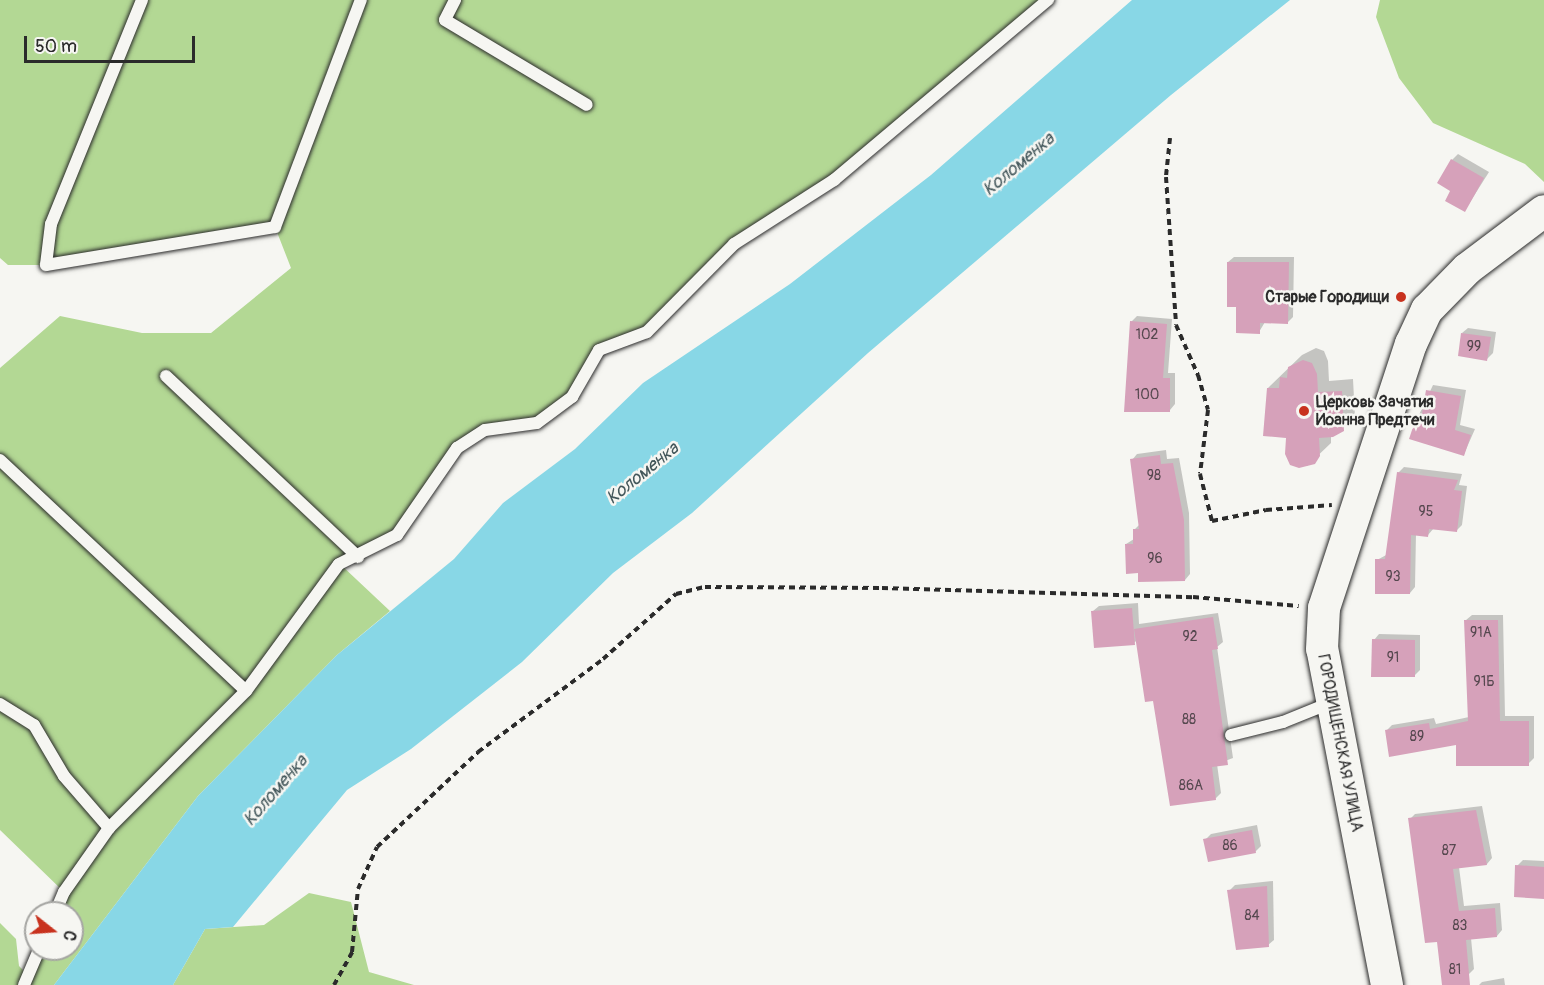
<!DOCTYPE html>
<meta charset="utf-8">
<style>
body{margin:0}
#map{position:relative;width:1544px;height:985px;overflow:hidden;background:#f6f6f2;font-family:Pangolin,sans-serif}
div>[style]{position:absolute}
.green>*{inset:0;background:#b3d894}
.water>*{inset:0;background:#88d7e6}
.shadow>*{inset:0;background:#0003}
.building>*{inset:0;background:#d6a1ba}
.path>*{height:4px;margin-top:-2px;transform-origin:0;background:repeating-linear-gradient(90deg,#2b2b2b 0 6px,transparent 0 10.5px)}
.roads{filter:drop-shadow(0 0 2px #2b2b2b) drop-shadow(0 0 2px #2b2b2b)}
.service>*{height:12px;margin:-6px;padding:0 6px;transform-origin:6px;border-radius:6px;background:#f6f6f2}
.tertiary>*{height:32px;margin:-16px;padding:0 16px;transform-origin:16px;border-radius:16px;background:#f6f6f2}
.dots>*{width:16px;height:16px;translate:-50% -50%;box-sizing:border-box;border:3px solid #f6f6f2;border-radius:50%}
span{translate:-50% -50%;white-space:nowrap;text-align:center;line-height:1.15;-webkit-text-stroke:5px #f6f6f2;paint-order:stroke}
.number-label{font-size:14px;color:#56484f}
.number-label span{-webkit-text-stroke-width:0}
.poi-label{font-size:16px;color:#2b2b2b;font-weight:700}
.right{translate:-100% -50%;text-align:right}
.left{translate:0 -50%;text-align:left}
.street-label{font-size:16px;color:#2b2b2b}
.water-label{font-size:18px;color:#42565a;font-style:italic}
.north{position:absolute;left:24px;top:901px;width:60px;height:60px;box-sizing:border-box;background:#f6f6f2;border:2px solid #a5a5a2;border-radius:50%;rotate:107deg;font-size:16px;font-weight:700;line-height:24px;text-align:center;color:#2b2b2b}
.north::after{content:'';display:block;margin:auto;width:21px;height:27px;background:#c8321e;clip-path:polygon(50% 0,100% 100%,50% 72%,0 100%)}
.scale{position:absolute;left:24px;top:36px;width:171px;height:27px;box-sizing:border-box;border:3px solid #2b2b2b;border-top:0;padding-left:8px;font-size:18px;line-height:21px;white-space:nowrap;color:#2b2b2b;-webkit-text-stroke:4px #f6f6f2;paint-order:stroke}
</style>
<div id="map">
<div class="green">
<i style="clip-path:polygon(0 0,1048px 0,834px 180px,734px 244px,647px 332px,599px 350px,572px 397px,537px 423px,485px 430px,457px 448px,397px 535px,340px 564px,390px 611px,337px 655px,198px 796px,54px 985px,0 985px,0 923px,16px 939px,19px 966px,28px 975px,39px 949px,72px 949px,72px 913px,55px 913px,64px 892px,0 830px,0 368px,60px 316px,142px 333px,211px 333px,291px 268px,275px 227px,46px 265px,8px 265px,0 258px)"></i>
<i style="clip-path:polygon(1380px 0,1544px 0,1544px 182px,1525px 164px,1433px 123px,1399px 78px,1376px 17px)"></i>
<i style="clip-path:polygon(309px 893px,351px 902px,369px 972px,414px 985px,173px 985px,205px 929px,264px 925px)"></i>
</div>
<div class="water">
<i style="clip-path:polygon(1132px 0,1290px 0,1171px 95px,868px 353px,692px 513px,613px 573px,522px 662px,411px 749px,347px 790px,233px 927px,205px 929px,173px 985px,54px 985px,198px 796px,337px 655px,454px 559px,503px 503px,575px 449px,643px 383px,790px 284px,931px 175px)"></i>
</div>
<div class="shadow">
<i style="clip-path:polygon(1458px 154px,1489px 172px,1465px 210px,1452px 190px,1452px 160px)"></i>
<i style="clip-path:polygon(1234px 257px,1294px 257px,1293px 317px,1288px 322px,1265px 322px,1259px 332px,1238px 305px,1228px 262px)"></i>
<i style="clip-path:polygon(1137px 316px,1172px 319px,1168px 373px,1175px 373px,1175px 404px,1170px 410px,1131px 322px)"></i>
<i style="clip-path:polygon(1468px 328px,1496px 332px,1493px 353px,1487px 359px,1462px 333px)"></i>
<i style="clip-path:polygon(1316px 348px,1324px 351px,1328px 361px,1329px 381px,1353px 379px,1355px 417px,1331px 436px,1331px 443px,1307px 466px,1291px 464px,1288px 437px,1268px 388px,1302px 355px)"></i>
<i style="clip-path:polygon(1433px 385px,1466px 390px,1460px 425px,1475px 429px,1464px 454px,1417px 419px)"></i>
<i style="clip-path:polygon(1166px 450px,1167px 459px,1179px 458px,1189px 513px,1190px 574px,1185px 580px,1126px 544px,1134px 539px,1134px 530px,1140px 524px,1132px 460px,1137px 454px)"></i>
<i style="clip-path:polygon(1404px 467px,1462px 474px,1459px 485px,1467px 486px,1462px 525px,1456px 531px,1434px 528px,1428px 535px,1416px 534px,1415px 587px,1410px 593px,1377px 560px,1388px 554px,1398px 473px)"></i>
<i style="clip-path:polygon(1138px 603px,1139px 624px,1218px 613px,1223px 642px,1217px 647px,1233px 758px,1217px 764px,1221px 793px,1215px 799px,1154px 699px,1137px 640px,1134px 643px,1093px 611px,1099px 606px)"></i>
<i style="clip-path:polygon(1472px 615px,1503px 615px,1505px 716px,1534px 716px,1534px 758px,1528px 764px,1457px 743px,1386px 731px,1392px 725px,1434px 718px,1436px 724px,1469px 717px,1466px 620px)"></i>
<i style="clip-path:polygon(1379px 634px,1420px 635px,1420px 670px,1414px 676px,1374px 640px)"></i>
<i style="clip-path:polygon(1482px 806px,1492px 858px,1487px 864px,1459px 867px,1464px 906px,1500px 903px,1502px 930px,1497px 936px,1471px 938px,1474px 969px,1469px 974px,1439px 941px,1410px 819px,1415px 814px)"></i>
<i style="clip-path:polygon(1257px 825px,1261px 846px,1255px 852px,1205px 840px,1211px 834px)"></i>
<i style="clip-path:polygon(1523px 860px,1544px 861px,1544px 897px,1517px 866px)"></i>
<i style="clip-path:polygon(1273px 881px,1274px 940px,1268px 945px,1229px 891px,1235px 885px)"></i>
<i style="clip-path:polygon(1504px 978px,1505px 985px,1479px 985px,1482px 982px)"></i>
</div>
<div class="building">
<i style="clip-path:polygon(1451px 159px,1484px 178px,1465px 212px,1445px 201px,1450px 191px,1437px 183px)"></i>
<i style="clip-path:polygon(1227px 262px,1289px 262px,1288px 324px,1260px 323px,1260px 334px,1236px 333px,1236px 307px,1227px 307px)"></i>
<i style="clip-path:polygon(1130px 321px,1167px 324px,1163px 378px,1170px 378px,1170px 412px,1124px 412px)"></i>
<i style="clip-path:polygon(1461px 333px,1491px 337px,1487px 361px,1458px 356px)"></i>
<i style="clip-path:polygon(1303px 360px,1312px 363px,1317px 374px,1318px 392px,1342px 391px,1344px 431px,1333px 437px,1319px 438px,1320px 456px,1315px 464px,1299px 468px,1290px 465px,1285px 454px,1286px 438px,1263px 436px,1267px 388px,1279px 388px,1280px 377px,1287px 378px,1288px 367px)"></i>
<i style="clip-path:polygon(1426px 390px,1461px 396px,1455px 430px,1471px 435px,1464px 456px,1409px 439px,1416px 418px,1421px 420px)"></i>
<i style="clip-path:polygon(1160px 455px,1161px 464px,1173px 463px,1184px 520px,1185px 581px,1138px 582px,1138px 573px,1126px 574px,1125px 544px,1133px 544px,1133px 529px,1139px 529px,1130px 459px)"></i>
<i style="clip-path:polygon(1397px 472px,1458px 480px,1454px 490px,1462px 491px,1457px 532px,1429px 529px,1428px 537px,1411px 535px,1410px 594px,1375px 594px,1375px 559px,1385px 559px)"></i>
<i style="clip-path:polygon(1132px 608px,1135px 645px,1094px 648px,1091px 611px)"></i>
<i style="clip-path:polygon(1213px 617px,1218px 649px,1212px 650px,1228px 765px,1212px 767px,1216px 800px,1170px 806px,1153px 701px,1145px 702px,1134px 629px)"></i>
<i style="clip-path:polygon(1464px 620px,1498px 620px,1500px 721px,1529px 721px,1529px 766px,1456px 766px,1456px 745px,1389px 757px,1385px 730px,1429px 723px,1430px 729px,1468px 721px)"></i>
<i style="clip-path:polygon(1372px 639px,1415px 640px,1415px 677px,1371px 677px)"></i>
<i style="clip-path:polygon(1476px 810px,1487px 865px,1453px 869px,1459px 911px,1495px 908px,1497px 937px,1466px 940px,1470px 985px,1442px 985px,1437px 942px,1425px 943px,1408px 818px)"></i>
<i style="clip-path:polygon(1252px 830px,1256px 853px,1208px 862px,1203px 839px)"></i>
<i style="clip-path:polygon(1515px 865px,1544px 867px,1544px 899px,1514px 897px)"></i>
<i style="clip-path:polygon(1267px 886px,1269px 947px,1236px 950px,1227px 890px)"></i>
</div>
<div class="path">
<i style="left:1170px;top:138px;width:39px;rotate:96deg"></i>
<i style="left:1166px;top:177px;width:148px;rotate:86.1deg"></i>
<i style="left:1176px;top:325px;width:55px;rotate:66.3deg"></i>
<i style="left:1198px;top:375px;width:36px;rotate:74deg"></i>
<i style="left:1208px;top:410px;width:64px;rotate:97.1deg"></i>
<i style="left:1200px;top:474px;width:49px;rotate:75.7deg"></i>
<i style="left:1212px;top:521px;width:55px;rotate:-11.5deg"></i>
<i style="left:1266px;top:510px;width:66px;rotate:-4.3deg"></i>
<i style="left:334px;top:985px;width:38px;rotate:-61deg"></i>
<i style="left:352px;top:952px;width:63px;rotate:-84.6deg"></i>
<i style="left:358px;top:889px;width:46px;rotate:-65.7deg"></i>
<i style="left:377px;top:847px;width:139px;rotate:-43.2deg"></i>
<i style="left:478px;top:752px;width:156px;rotate:-36.6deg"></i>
<i style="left:603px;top:659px;width:98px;rotate:-41.7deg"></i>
<i style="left:676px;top:594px;width:30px;rotate:-14deg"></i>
<i style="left:705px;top:587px;width:177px;rotate:0.3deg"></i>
<i style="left:882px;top:588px;width:311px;rotate:1.7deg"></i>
<i style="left:1193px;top:597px;width:106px;rotate:4.9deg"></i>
</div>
<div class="roads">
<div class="service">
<i style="left:142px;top:0;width:242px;rotate:112.1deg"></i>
<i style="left:51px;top:224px;width:41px;rotate:97deg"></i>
<i style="left:46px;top:265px;width:232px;rotate:-9.4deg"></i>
<i style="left:275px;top:227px;width:243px;rotate:-69.3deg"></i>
<i style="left:455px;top:0;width:22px;rotate:117deg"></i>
<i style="left:445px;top:20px;width:165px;rotate:30.9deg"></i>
<i style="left:166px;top:376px;width:264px;rotate:43.3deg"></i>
<i style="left:0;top:460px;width:337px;rotate:43.2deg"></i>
<i style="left:0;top:704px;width:40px;rotate:32deg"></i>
<i style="left:34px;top:725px;width:59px;rotate:59.5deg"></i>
<i style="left:64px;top:776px;width:69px;rotate:49.1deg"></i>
<i style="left:1231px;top:735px;width:54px;rotate:-14deg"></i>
<i style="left:1283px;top:722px;width:51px;rotate:-22deg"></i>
<i style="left:55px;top:913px;width:23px;rotate:-67deg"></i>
<i style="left:64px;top:892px;width:78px;rotate:-54.9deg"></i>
<i style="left:109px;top:828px;width:194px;rotate:-45deg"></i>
<i style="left:246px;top:691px;width:157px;rotate:-53.8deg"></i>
<i style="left:339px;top:564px;width:65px;rotate:-26.6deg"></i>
<i style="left:397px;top:535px;width:106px;rotate:-55.4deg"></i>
<i style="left:457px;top:448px;width:33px;rotate:-33deg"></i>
<i style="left:485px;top:430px;width:52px;rotate:-7.7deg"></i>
<i style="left:537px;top:423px;width:44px;rotate:-36.6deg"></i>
<i style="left:572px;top:397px;width:54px;rotate:-60.1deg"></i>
<i style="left:599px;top:350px;width:51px;rotate:-20.6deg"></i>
<i style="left:647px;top:332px;width:124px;rotate:-45.3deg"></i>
<i style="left:734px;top:244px;width:119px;rotate:-32.6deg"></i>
<i style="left:834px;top:180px;width:280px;rotate:-40.1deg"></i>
<i style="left:24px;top:985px;width:39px;rotate:-67deg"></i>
</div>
<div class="tertiary">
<i style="left:1387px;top:985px;width:342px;rotate:-100.9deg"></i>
<i style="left:1322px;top:649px;width:41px;rotate:-87.2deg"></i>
<i style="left:1324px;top:608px;width:278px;rotate:-71.8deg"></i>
<i style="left:1411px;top:344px;width:38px;rotate:-65deg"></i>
<i style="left:1427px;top:310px;width:57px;rotate:-45.7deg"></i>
<i style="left:1467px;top:269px;width:96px;rotate:-37deg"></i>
</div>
</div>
<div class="dots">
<i style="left:1401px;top:297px;background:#c8321e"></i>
<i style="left:1304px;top:411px;background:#c8321e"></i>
</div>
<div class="number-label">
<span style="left:1147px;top:335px">102</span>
<span style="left:1474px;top:347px">99</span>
<span style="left:1147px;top:395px">100</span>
<span style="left:1154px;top:476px">98</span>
<span style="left:1426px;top:512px">95</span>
<span style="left:1155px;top:559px">96</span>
<span style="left:1393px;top:577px">93</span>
<span style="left:1481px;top:633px">91А</span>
<span style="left:1190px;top:637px">92</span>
<span style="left:1393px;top:658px">91</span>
<span style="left:1484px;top:682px">91Б</span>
<span style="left:1189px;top:720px">88</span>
<span style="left:1417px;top:737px">89</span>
<span style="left:1191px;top:786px">86А</span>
<span style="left:1230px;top:846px">86</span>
<span style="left:1449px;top:851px">87</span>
<span style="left:1252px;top:916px">84</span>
<span style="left:1460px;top:926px">83</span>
<span style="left:1455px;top:970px">81</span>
</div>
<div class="poi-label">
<span class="right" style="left:1389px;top:297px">Старые Городищи</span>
<span class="left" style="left:1316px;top:411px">Церковь Зачатия<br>Иоанна Предтечи</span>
</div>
<div class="street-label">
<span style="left:1340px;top:743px;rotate:79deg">ГОРОДИЩЕНСКАЯ УЛИЦА</span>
</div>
<div class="water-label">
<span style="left:1019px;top:165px;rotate:-40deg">Коломенка</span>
<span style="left:643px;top:474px;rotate:-39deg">Коломенка</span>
<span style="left:276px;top:791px;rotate:-49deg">Коломенка</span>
</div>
<div class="north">С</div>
<div class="scale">50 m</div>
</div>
